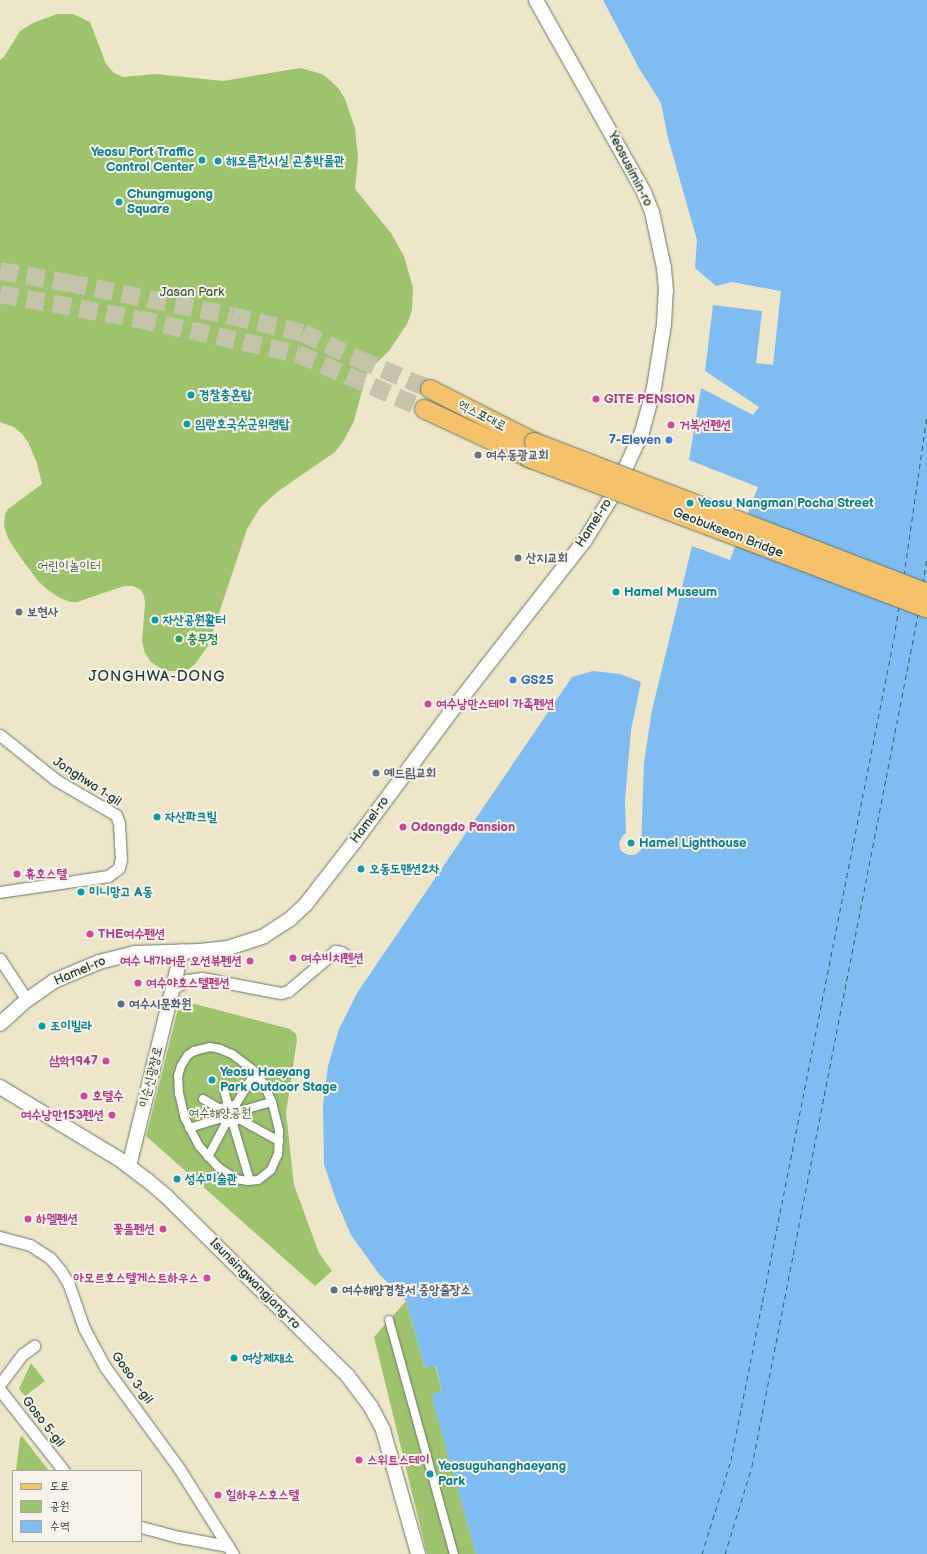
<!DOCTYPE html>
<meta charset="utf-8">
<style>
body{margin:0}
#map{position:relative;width:927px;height:1554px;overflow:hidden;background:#ede6c9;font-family:"Balsamiq Sans","Poor Story",sans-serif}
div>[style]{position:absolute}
.green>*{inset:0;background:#9ec36d}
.water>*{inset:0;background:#7fbcf2}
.ferry>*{height:1px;margin-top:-0.5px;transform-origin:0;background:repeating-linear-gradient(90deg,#375d64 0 5px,transparent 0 9px)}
.primary-tunnel>*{height:18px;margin-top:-9px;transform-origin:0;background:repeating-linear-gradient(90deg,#c4c4ab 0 18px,transparent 0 27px)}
.roads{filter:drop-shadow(0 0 1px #677868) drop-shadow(0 0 1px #677868)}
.pedestrian>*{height:8px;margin:-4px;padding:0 4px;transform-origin:4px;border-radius:4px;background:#fff}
.pedestrian>.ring{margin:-4px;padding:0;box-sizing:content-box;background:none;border:8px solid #fff;border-radius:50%}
.minor>*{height:11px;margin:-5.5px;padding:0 5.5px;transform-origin:5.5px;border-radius:5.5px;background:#fff}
.tertiary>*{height:14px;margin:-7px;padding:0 7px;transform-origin:7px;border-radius:7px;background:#fff}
.primary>*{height:18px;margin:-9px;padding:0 9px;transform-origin:9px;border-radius:9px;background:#f5c16b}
.bridges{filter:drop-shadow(0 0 1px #677868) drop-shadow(0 0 1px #677868)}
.primary-bridge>*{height:18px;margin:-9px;padding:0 9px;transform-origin:9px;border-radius:9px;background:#f5c16b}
.dots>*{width:11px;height:11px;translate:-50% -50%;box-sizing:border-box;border:2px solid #f7f3e8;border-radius:50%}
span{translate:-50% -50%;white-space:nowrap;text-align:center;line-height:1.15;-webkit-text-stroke:4px #f7f3e8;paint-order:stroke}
.culture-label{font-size:13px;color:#0d838f;font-weight:700}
.right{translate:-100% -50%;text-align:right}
.left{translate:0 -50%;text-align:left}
.street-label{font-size:13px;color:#1f3d34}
.park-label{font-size:13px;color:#3f5e42}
.hotel-label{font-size:13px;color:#b23c85;font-weight:700}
.shop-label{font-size:13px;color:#366cbe;font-weight:700}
.worship-label{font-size:13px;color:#5b616d;font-weight:700}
.leisure-label{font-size:13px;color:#27864d;font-weight:700}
.service-label{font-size:13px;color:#4e5e75;font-weight:700}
.quarter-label{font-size:15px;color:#1f3d34;letter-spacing:1px}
.legend{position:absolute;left:12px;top:1470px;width:130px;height:72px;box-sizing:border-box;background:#f7f3e8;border:1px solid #a1aaa0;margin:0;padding:5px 7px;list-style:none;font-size:12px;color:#1f3d34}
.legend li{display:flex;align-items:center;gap:8px;height:20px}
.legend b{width:20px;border:1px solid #a1aaa0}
</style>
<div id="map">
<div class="green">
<i style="clip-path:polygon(57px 14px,73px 14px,90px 22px,106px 64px,114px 73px,123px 77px,156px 74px,223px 81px,300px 68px,322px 74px,331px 81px,339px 89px,345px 99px,355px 128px,358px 157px,355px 189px,391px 233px,404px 256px,413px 288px,412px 310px,407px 324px,389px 351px,367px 372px,354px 421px,344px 440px,335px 452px,277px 492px,260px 508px,247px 529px,208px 646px,195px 664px,189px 669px,181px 671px,168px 671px,160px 668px,151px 662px,145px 653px,142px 641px,145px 604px,144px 596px,141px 590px,133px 586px,124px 586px,77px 602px,70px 602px,60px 598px,48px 590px,38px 581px,18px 554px,8px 538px,4px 526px,5px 514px,8px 509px,42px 484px,37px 463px,28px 442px,22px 434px,14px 427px,0 422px,0 60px,4px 57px,20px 31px,33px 23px)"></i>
<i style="clip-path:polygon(195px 1004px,290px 1029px,296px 1034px,297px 1040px,286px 1113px,294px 1185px,319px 1253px,332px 1271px,315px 1286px,146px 1136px,178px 1009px,181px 1006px)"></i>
<i style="clip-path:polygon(406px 1301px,425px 1368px,435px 1365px,442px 1391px,432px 1395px,476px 1554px,427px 1554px,374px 1337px)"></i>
<i style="clip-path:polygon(31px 1363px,45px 1381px,25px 1396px,19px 1389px)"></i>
<i style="clip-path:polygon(22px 1436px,49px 1471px,16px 1471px,20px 1438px)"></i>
</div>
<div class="water">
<i style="clip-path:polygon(603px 0,927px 0,927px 1554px,476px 1554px,431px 1395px,442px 1391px,436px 1366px,425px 1368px,406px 1301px,379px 1274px,351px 1235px,336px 1200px,324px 1164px,323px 1105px,328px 1066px,339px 1029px,357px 993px,572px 677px,593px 671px,620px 674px,641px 682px,631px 730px,625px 800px,626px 833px,622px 836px,619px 844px,621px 851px,628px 855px,635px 855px,641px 850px,644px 762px,652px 710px,692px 546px,730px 560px,758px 487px,689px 460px,701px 388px,753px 415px,759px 407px,705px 371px,713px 305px,762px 311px,756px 363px,773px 365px,781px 291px,732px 282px,716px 286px,695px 268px,697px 240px,668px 138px,661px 103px,639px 68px)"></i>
</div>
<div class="ferry">
<i style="left:904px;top:575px;width:161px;rotate:-81.8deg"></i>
<i style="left:923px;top:583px;width:25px;rotate:-81deg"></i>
<i style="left:702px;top:1554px;width:98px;rotate:-72.9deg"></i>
<i style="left:731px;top:1460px;width:838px;rotate:-78.78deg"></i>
<i style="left:894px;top:638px;width:31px;rotate:-81deg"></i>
<i style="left:725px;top:1554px;width:92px;rotate:-72.9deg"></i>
<i style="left:752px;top:1466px;width:868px;rotate:-78.97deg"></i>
</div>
<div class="primary-tunnel">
<i style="left:0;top:271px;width:70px;rotate:9.9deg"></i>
<i style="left:69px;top:283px;width:166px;rotate:11.4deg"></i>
<i style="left:232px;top:316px;width:73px;rotate:13.5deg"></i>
<i style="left:303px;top:333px;width:61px;rotate:25.3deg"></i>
<i style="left:358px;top:359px;width:78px;rotate:22.6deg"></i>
<i style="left:0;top:294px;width:140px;rotate:10.3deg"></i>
<i style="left:138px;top:319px;width:164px;rotate:12.3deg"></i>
<i style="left:298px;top:354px;width:137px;rotate:23.6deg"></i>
</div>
<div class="roads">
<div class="pedestrian">
<i style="left:210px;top:1047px;width:10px;rotate:11deg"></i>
<i style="left:220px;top:1049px;width:13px;rotate:23deg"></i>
<i style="left:232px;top:1054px;width:25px;rotate:37deg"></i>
<i style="left:252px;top:1069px;width:18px;rotate:52deg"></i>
<i style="left:263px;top:1083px;width:21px;rotate:65deg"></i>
<i style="left:272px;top:1102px;width:30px;rotate:76deg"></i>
<i style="left:279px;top:1131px;width:23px;rotate:92deg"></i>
<i style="left:278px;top:1154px;width:17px;rotate:114deg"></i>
<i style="left:271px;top:1170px;width:16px;rotate:142deg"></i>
<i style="left:258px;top:1180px;width:10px;rotate:174deg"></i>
<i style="left:248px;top:1181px;width:12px;rotate:-171deg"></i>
<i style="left:236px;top:1179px;width:22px;rotate:-146deg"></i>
<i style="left:218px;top:1167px;width:28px;rotate:-132deg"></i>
<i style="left:199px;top:1146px;width:30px;rotate:-117deg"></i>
<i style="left:185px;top:1119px;width:26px;rotate:-103deg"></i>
<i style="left:179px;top:1094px;width:18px;rotate:-93deg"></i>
<i style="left:178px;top:1076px;width:10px;rotate:-73deg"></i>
<i style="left:181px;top:1066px;width:13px;rotate:-58deg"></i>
<i style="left:188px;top:1055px;width:7px;rotate:-34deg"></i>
<i style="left:194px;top:1051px;width:16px;rotate:-14deg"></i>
<i style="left:224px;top:1090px;width:16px;rotate:75deg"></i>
<i style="left:203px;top:1099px;width:22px;rotate:30deg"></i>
<i class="ring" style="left:221px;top:1105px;width:10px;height:10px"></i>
<i style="left:235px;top:1106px;width:39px;rotate:-59deg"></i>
<i style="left:240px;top:1111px;width:33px;rotate:-16deg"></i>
<i style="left:239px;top:1119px;width:46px;rotate:28.8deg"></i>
<i style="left:233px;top:1124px;width:59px;rotate:73.4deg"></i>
<i style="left:189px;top:1128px;width:34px;rotate:-17deg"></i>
<i style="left:208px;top:1157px;width:38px;rotate:-62deg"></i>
<i style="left:389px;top:1320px;width:243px;rotate:74.5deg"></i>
</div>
<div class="minor">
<i style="left:0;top:735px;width:72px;rotate:38.8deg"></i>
<i style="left:56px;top:780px;width:69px;rotate:30.3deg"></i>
<i style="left:116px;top:815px;width:9px;rotate:69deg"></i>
<i style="left:119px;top:823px;width:36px;rotate:87deg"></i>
<i style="left:121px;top:859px;width:9px;rotate:103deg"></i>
<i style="left:119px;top:868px;width:14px;rotate:144deg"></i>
<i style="left:108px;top:876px;width:109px;rotate:171.6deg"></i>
<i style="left:0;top:959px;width:49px;rotate:56.6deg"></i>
<i style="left:172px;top:989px;width:17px;rotate:-31deg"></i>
<i style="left:187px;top:980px;width:15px;rotate:-8deg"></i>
<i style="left:202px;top:978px;width:80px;rotate:10.8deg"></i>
<i style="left:281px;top:993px;width:7px;rotate:-16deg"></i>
<i style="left:288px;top:991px;width:62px;rotate:-40.4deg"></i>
<i style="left:335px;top:951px;width:6px;rotate:9deg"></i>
<i style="left:341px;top:952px;width:14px;rotate:34deg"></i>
<i style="left:0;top:1237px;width:31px;rotate:15deg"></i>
<i style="left:30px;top:1245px;width:24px;rotate:33deg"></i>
<i style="left:50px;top:1258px;width:17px;rotate:50deg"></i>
<i style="left:61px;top:1271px;width:16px;rotate:60deg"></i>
<i style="left:69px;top:1285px;width:46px;rotate:70.8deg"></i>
<i style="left:84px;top:1328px;width:44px;rotate:61.7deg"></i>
<i style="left:105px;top:1367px;width:127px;rotate:53.9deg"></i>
<i style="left:180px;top:1470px;width:99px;rotate:57.8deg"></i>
<i style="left:0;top:1384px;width:38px;rotate:-53deg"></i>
<i style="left:23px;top:1354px;width:14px;rotate:-36deg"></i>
<i style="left:0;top:1390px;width:103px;rotate:51.7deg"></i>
<i style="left:141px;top:1527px;width:39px;rotate:15deg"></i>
<i style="left:179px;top:1537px;width:50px;rotate:10.4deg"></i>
</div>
<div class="tertiary">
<i style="left:0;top:1024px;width:36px;rotate:-42deg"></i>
<i style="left:27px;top:1000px;width:33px;rotate:-35deg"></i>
<i style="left:54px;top:981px;width:49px;rotate:-22.9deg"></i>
<i style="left:99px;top:962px;width:37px;rotate:-14deg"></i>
<i style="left:135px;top:953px;width:65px;rotate:-1.8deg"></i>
<i style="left:200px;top:951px;width:28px;rotate:-6deg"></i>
<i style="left:228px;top:948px;width:38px;rotate:-18deg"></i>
<i style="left:264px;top:936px;width:30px;rotate:-33deg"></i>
<i style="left:289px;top:920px;width:23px;rotate:-43deg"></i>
<i style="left:306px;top:904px;width:80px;rotate:-52.1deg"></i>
<i style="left:355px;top:841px;width:164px;rotate:-53.4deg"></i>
<i style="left:453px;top:709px;width:214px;rotate:-52deg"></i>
<i style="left:585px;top:540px;width:55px;rotate:-58.3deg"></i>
<i style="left:614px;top:493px;width:67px;rotate:-65.3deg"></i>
<i style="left:642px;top:432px;width:46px;rotate:-74.7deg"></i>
<i style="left:654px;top:388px;width:65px;rotate:-81.1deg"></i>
<i style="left:664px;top:324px;width:33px;rotate:-87deg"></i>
<i style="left:666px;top:291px;width:23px;rotate:-95deg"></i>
<i style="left:664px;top:268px;width:57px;rotate:-102.1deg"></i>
<i style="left:652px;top:212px;width:22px;rotate:-112deg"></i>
<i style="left:644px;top:192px;width:220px;rotate:-119.4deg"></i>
<i style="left:0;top:1087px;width:139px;rotate:31.2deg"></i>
<i style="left:119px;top:1159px;width:35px;rotate:37deg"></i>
<i style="left:147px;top:1180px;width:25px;rotate:40deg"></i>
<i style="left:166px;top:1196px;width:255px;rotate:44.7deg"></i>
<i style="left:347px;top:1375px;width:40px;rotate:53deg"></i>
<i style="left:371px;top:1407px;width:26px;rotate:62deg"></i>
<i style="left:383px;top:1430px;width:129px;rotate:74.2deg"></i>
<i style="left:129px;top:1166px;width:221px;rotate:-76.2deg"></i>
</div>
<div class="primary">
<i style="left:430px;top:389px;width:117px;rotate:27deg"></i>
<i style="left:424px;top:409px;width:116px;rotate:25deg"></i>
</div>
</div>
<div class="bridges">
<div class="primary-bridge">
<i style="left:534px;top:442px;width:421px;rotate:21deg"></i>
<i style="left:529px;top:458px;width:425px;rotate:20.7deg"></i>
</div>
</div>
<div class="dots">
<i style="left:202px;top:160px;background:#0f9aa8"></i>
<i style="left:218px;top:161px;background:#0f9aa8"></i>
<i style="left:119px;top:202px;background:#0f9aa8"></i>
<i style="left:191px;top:395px;background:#0f9aa8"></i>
<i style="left:596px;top:399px;background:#d1479c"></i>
<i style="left:187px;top:424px;background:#0f9aa8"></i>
<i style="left:671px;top:425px;background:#d1479c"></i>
<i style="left:669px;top:440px;background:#3f7fe0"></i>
<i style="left:478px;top:455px;background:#6b7280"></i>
<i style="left:690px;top:503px;background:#0f9aa8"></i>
<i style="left:518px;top:558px;background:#6b7280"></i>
<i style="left:616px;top:592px;background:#0f9aa8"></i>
<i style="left:19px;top:612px;background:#6b7280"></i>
<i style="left:155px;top:620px;background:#0f9aa8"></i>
<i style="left:179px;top:639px;background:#2e9e5b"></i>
<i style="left:513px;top:680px;background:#3f7fe0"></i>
<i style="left:428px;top:704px;background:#d1479c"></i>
<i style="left:376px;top:773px;background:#6b7280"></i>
<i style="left:157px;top:817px;background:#0f9aa8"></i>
<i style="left:403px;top:827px;background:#d1479c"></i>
<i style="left:631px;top:843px;background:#0f9aa8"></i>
<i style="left:361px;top:869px;background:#0f9aa8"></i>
<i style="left:17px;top:874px;background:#d1479c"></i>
<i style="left:81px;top:892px;background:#0f9aa8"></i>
<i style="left:90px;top:934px;background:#d1479c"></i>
<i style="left:293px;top:958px;background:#d1479c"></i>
<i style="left:250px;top:961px;background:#d1479c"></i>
<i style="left:138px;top:983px;background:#d1479c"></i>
<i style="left:121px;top:1004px;background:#5c6f8a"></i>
<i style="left:42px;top:1026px;background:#0f9aa8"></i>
<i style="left:106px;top:1061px;background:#d1479c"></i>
<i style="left:212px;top:1080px;background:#0f9aa8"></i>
<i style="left:84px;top:1096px;background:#d1479c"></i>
<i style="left:112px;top:1115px;background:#d1479c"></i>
<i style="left:177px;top:1179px;background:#0f9aa8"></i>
<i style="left:28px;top:1219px;background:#d1479c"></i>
<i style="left:163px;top:1229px;background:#d1479c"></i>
<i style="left:207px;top:1278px;background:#d1479c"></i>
<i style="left:334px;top:1290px;background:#5c6f8a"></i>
<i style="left:234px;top:1358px;background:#0f9aa8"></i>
<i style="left:359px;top:1460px;background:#d1479c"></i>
<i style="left:430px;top:1474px;background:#0f9aa8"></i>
<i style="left:218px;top:1495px;background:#d1479c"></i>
</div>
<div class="culture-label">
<span class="right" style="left:194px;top:160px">Yeosu Port Traffic<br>Control Center</span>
<span class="left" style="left:226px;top:161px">해오름전시실 곤충박물관</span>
<span class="left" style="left:127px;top:202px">Chungmugong<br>Square</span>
<span class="left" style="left:199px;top:395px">경찰충혼탑</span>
<span class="left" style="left:195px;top:424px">임란호국수군위령탑</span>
<span class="left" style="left:698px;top:503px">Yeosu Nangman Pocha Street</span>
<span class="left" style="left:624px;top:592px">Hamel Museum</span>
<span class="left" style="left:163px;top:620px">자산공원활터</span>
<span class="left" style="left:165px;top:817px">자산파크빌</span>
<span class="left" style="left:639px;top:843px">Hamel Lighthouse</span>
<span class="left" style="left:369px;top:869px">오동도맨션2차</span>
<span class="left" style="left:89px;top:892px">미니망고 A동</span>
<span class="left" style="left:50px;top:1026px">조이빌라</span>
<span class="left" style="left:220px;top:1080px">Yeosu Haeyang<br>Park Outdoor Stage</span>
<span class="left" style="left:185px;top:1179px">성수미술관</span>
<span class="left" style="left:242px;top:1358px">여상제재소</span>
<span class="left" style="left:438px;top:1474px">Yeosuguhanghaeyang<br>Park</span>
</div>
<div class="street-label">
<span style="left:630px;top:169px;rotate:63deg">Yeosusimin-ro</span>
<span style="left:482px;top:416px;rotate:27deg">엑스포대로</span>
<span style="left:594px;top:523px;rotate:-57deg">Hamel-ro</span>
<span style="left:728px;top:533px;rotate:21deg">Geobukseon Bridge</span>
<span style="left:87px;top:782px;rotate:33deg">Jonghwa 1-gil</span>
<span style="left:370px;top:820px;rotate:-53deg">Hamel-ro</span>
<span style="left:80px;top:971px;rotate:-23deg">Hamel-ro</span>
<span style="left:151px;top:1077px;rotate:-76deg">이순신광장로</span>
<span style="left:255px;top:1284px;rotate:45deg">Isunsingwangjang-ro</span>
<span style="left:132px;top:1378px;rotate:54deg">Goso 3-gil</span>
<span style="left:43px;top:1422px;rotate:52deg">Goso 5-gil</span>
</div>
<div class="park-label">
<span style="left:192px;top:292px">Jasan Park</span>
<span style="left:69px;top:566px">어린이놀이터</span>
<span style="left:220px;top:1113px">여수해양공원</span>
</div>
<div class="hotel-label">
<span class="left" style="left:604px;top:399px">GITE PENSION</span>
<span class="left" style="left:679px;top:425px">거북선펜션</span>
<span class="left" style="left:436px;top:704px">여수낭만스테이 가족펜션</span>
<span class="left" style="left:411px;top:827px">Odongdo Pansion</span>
<span class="left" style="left:25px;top:874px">휴호스텔</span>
<span class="left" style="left:98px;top:934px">THE여수펜션</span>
<span class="left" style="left:301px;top:958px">여수비치펜션</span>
<span class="right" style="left:242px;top:961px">여수 내가머문 오션뷰펜션</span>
<span class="left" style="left:146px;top:983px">여수야호스텔펜션</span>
<span class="right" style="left:98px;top:1061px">삼학1947</span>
<span class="left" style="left:92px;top:1096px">호텔수</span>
<span class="right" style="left:104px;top:1115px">여수낭만153펜션</span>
<span class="left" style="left:36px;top:1219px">하멜펜션</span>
<span class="right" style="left:155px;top:1229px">꽃뜰펜션</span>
<span class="right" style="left:199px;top:1278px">아모르호스텔게스트하우스</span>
<span class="left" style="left:367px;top:1460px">스위트스테이</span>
<span class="left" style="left:226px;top:1495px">힐하우스호스텔</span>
</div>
<div class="shop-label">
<span class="right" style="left:661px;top:440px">7-Eleven</span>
<span class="left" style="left:521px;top:680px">GS25</span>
</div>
<div class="worship-label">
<span class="left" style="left:486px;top:455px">여수동광교회</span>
<span class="left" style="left:526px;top:558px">산지교회</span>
<span class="left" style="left:27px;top:612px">보현사</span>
<span class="left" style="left:384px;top:773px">예드림교회</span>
</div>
<div class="leisure-label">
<span class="left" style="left:187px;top:639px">충무정</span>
</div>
<div class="service-label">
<span class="left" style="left:129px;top:1004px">여수시문화원</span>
<span class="left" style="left:342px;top:1290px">여수해양경찰서 중앙출장소</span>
</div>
<div class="quarter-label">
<span style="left:157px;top:677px">JONGHWA-DONG</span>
</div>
<ul class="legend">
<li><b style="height:5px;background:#f5c16b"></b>도로</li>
<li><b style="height:11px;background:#9ec36d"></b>공원</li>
<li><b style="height:11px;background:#7fbcf2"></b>수역</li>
</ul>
</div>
